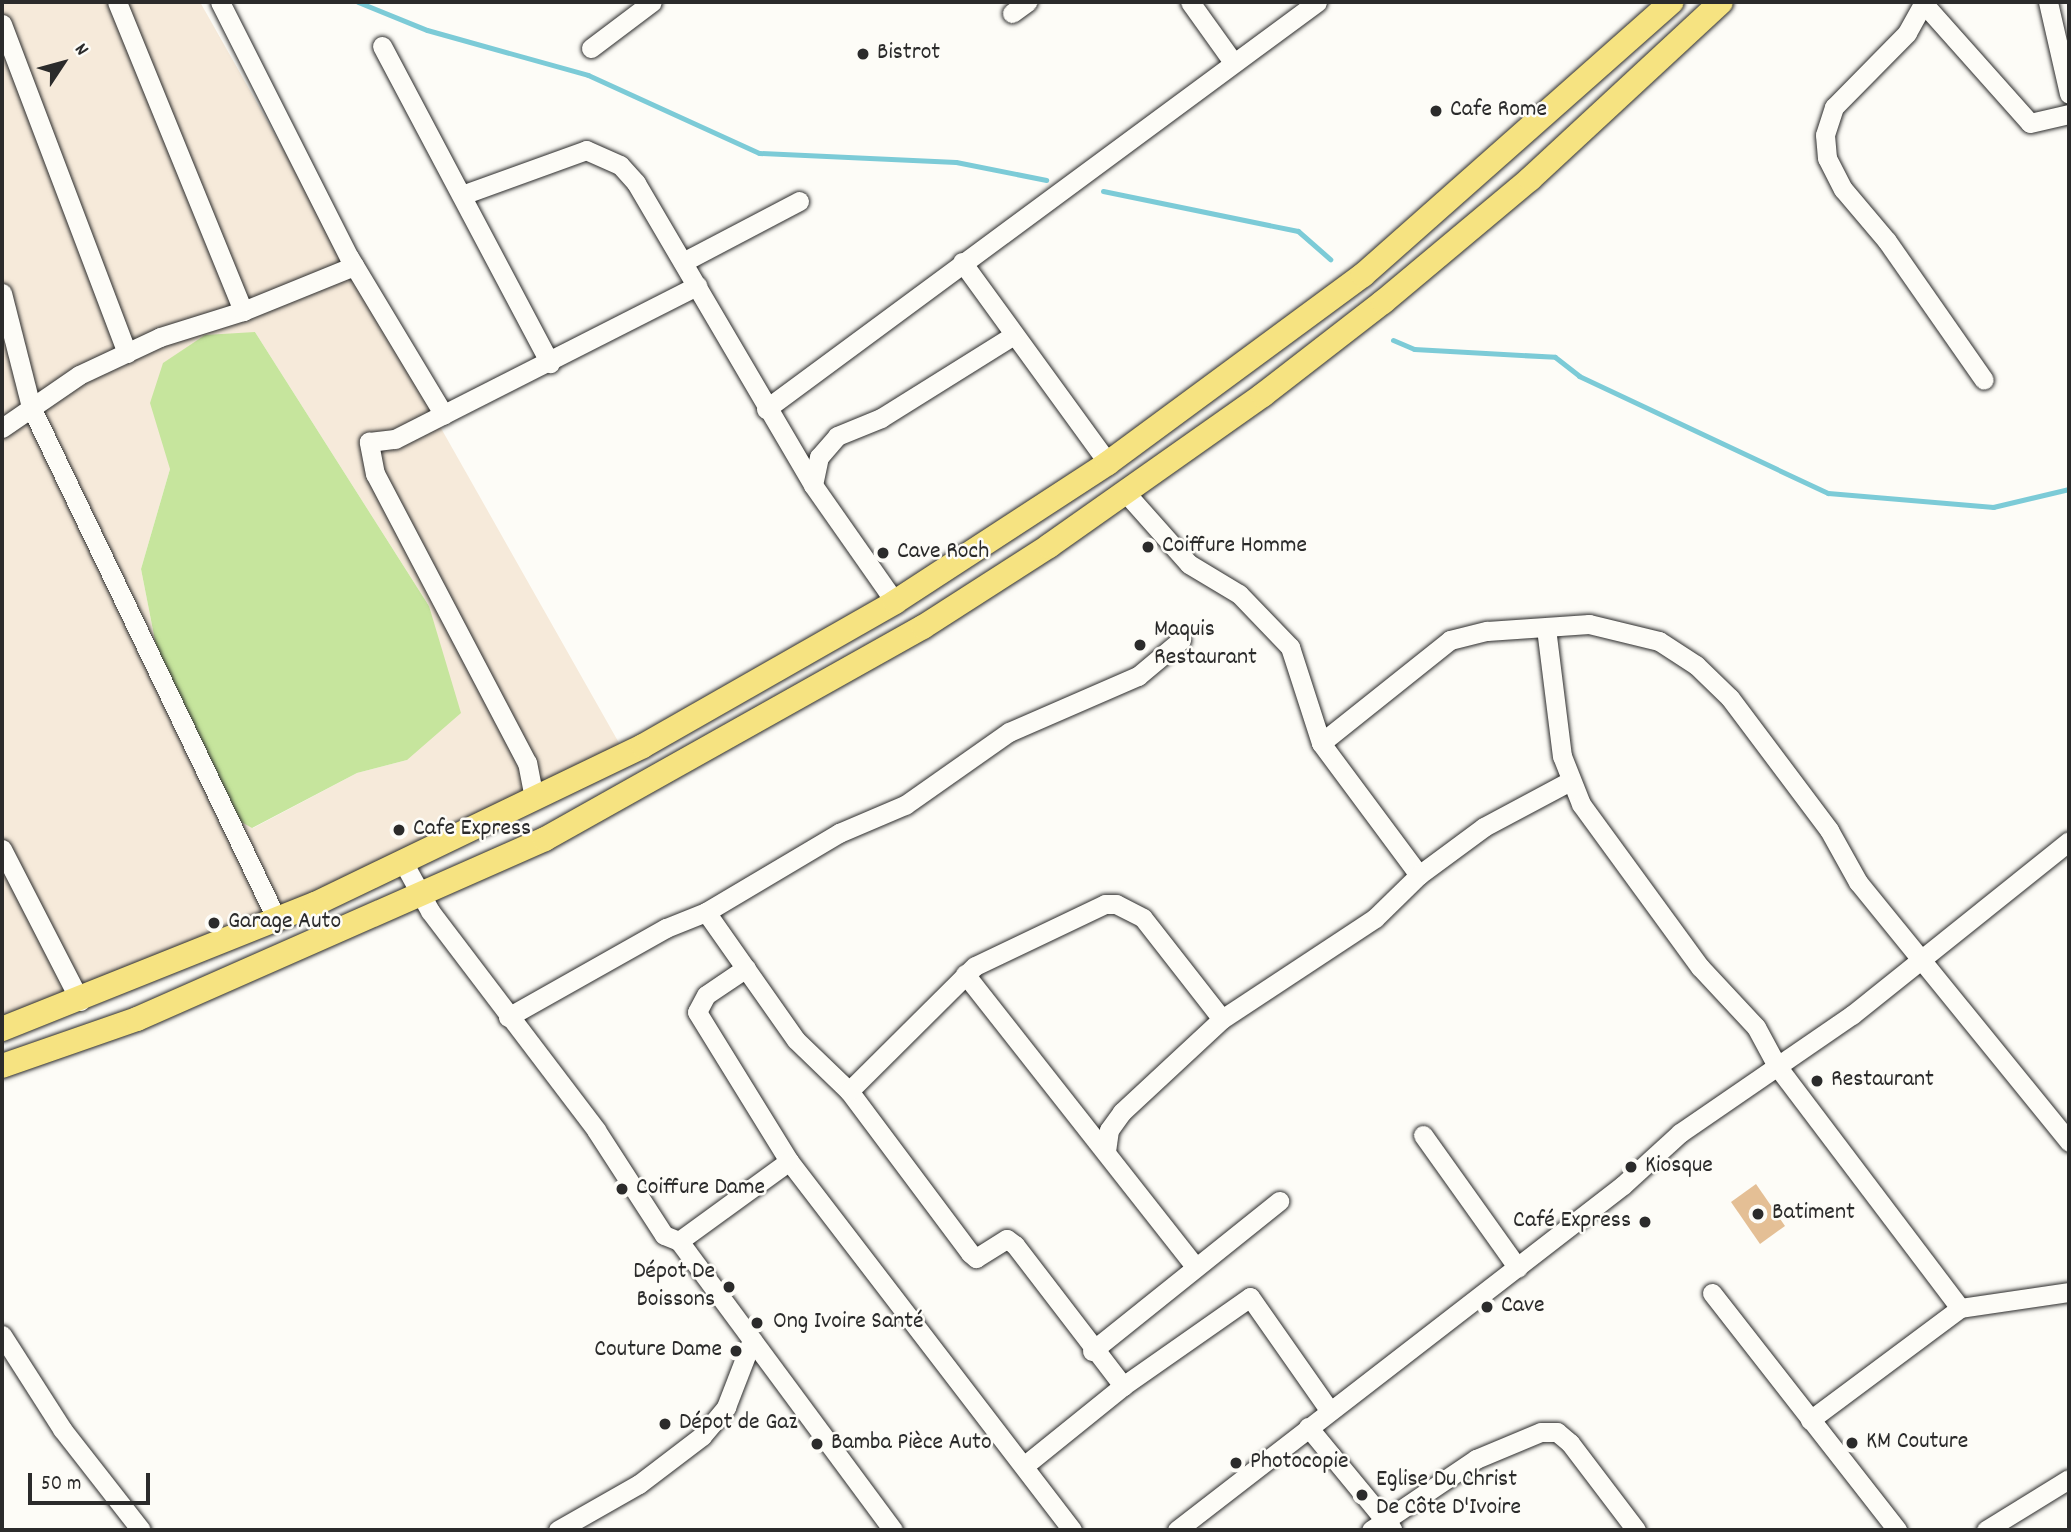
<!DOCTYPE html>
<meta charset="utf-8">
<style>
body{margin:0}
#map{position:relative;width:2071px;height:1532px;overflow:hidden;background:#fdfcf7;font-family:Dekko,sans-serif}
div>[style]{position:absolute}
.built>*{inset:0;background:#f6eada}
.green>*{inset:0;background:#c6e59d}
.stream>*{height:5px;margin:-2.5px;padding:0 2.5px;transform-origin:2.5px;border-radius:2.5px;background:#7ccbd7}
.building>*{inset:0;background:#e4bf95}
.roads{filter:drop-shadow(0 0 2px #2b2b2b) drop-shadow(0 0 2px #2b2b2b)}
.minor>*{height:19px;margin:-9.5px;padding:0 9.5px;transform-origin:9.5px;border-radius:9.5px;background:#fdfcf7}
.major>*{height:24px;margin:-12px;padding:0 12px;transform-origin:12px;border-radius:12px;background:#f6e381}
.dots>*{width:19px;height:19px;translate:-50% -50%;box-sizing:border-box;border:4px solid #fdfcf7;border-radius:50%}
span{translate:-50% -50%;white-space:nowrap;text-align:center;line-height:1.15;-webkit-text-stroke:5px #fdfcf7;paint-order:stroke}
.poi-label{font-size:24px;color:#2b2b2b}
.left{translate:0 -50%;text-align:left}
.right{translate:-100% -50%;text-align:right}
.frame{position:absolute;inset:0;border:4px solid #2b2b2b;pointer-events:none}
.north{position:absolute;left:28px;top:28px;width:70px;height:70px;-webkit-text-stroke:5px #fdfcf7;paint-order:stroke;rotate:54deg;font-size:19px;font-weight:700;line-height:28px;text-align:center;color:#2b2b2b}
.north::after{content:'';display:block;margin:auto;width:24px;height:32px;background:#2b2b2b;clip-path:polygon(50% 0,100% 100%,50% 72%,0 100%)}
.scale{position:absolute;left:28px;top:1473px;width:122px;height:32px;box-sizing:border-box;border:4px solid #2b2b2b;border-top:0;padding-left:9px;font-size:21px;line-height:24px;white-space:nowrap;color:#2b2b2b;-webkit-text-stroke:5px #fdfcf7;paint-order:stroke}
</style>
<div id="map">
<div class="built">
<i style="clip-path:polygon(evenodd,2px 2px,200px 2px,623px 750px,401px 866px,2px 1023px,2px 2px,255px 332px,429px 606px,407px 760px,357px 773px,253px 828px,159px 661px,141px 569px,170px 469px,255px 332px)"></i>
</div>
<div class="green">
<i style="clip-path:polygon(255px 332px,429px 606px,461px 713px,407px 760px,357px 773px,252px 828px,224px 812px,159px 661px,141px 569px,170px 469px,150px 403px,163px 363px,205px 335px)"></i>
</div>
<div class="stream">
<i style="left:358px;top:2px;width:74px;rotate:22.1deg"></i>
<i style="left:427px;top:30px;width:167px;rotate:15.6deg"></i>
<i style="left:588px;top:75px;width:188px;rotate:24.5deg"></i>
<i style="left:759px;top:153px;width:197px;rotate:2.6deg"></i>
<i style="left:956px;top:162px;width:92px;rotate:11.3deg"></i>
<i style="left:1103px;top:191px;width:199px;rotate:11.6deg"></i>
<i style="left:1298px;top:231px;width:43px;rotate:41.2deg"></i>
<i style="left:1393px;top:340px;width:23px;rotate:23deg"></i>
<i style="left:1414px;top:349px;width:141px;rotate:3.2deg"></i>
<i style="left:1555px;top:357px;width:31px;rotate:38deg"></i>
<i style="left:1579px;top:376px;width:275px;rotate:25.2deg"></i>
<i style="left:1828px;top:493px;width:166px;rotate:4.8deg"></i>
<i style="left:1993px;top:507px;width:78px;rotate:-13.3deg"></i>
</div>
<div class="building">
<i style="clip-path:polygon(1756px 1184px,1785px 1226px,1760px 1244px,1731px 1202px)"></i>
</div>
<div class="roads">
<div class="minor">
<i style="left:117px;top:2px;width:334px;rotate:67.8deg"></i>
<i style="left:220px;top:2px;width:286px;rotate:63.2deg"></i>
<i style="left:349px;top:257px;width:184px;rotate:59deg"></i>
<i style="left:1190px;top:2px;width:74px;rotate:54.4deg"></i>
<i style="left:1924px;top:2px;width:35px;rotate:119deg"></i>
<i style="left:1907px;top:33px;width:104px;rotate:134.6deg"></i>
<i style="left:1834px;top:107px;width:29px;rotate:108deg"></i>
<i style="left:1825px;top:135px;width:23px;rotate:85deg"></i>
<i style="left:1827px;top:158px;width:35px;rotate:63deg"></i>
<i style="left:1843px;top:189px;width:68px;rotate:49.8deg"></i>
<i style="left:1887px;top:241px;width:169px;rotate:55.1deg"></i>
<i style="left:2048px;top:2px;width:94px;rotate:77.1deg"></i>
<i style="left:1924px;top:4px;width:159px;rotate:48.3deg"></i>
<i style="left:2030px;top:123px;width:40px;rotate:-13deg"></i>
<i style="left:1012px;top:13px;width:19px;rotate:-36deg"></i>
<i style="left:2px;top:24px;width:352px;rotate:69.2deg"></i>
<i style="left:382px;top:46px;width:359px;rotate:62.1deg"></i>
<i style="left:591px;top:48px;width:76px;rotate:-37deg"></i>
<i style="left:462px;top:195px;width:132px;rotate:-19.9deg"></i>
<i style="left:586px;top:150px;width:37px;rotate:24deg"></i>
<i style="left:620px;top:165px;width:24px;rotate:48deg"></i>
<i style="left:636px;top:183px;width:350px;rotate:59.6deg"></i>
<i style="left:813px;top:485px;width:143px;rotate:55deg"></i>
<i style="left:683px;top:262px;width:131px;rotate:-27.7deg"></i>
<i style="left:962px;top:262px;width:248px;rotate:54deg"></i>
<i style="left:2px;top:293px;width:118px;rotate:75.7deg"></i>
<i style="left:31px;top:407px;width:569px;rotate:64.38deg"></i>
<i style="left:766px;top:409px;width:685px;rotate:-36.45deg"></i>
<i style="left:2px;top:428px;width:93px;rotate:-34.5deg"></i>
<i style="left:79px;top:375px;width:89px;rotate:-25.1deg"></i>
<i style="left:160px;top:337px;width:87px;rotate:-17.4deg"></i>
<i style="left:243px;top:311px;width:120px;rotate:-22.1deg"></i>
<i style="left:813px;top:485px;width:29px;rotate:-78deg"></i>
<i style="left:819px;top:457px;width:28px;rotate:-49deg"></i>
<i style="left:837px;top:436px;width:48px;rotate:-22.2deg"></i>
<i style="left:881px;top:418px;width:157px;rotate:-32deg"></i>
<i style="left:1125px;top:492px;width:96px;rotate:48.4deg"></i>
<i style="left:1189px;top:564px;width:58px;rotate:31deg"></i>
<i style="left:1239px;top:594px;width:74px;rotate:46.1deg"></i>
<i style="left:1290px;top:647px;width:101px;rotate:72.1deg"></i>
<i style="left:1546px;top:628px;width:129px;rotate:82.9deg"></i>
<i style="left:1562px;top:756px;width:52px;rotate:68.4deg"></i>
<i style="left:1581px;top:804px;width:202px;rotate:53.9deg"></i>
<i style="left:1700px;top:967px;width:82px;rotate:47deg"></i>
<i style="left:1756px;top:1027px;width:44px;rotate:61.7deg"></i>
<i style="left:1777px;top:1066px;width:303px;rotate:52.9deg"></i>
<i style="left:1960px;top:1308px;width:110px;rotate:-8.4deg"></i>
<i style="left:1570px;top:781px;width:98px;rotate:151.9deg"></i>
<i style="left:1484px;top:827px;width:81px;rotate:143.6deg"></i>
<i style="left:1419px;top:875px;width:164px;rotate:-126.6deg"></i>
<i style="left:1321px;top:743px;width:165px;rotate:-38.6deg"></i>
<i style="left:1450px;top:640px;width:38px;rotate:-14deg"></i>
<i style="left:1487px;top:631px;width:102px;rotate:-3.9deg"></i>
<i style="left:1589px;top:624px;width:72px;rotate:13.7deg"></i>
<i style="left:1659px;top:641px;width:44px;rotate:33deg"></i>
<i style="left:1696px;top:665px;width:47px;rotate:44.1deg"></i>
<i style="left:1730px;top:698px;width:165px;rotate:53.1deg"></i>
<i style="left:1829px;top:830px;width:60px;rotate:60.9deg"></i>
<i style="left:1858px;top:882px;width:335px;rotate:50.9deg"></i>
<i style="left:534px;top:798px;width:36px;rotate:-101deg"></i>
<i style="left:527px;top:763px;width:327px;rotate:-117.7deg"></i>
<i style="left:375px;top:474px;width:33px;rotate:-101deg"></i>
<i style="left:369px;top:442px;width:26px;rotate:-7deg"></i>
<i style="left:395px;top:439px;width:339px;rotate:-26.9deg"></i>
<i style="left:2px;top:849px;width:171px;rotate:62.8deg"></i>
<i style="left:403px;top:862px;width:56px;rotate:61.1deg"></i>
<i style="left:430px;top:911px;width:275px;rotate:52.8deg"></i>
<i style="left:596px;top:1130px;width:125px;rotate:57.1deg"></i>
<i style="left:664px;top:1235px;width:16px;rotate:22deg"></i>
<i style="left:679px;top:1241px;width:360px;rotate:53.5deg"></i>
<i style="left:706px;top:912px;width:156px;rotate:54.9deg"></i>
<i style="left:796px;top:1040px;width:74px;rotate:43.9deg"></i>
<i style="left:849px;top:1091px;width:202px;rotate:53.2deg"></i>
<i style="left:970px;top:1253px;width:8px;rotate:40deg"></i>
<i style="left:976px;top:1258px;width:36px;rotate:-32deg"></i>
<i style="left:1007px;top:1239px;width:10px;rotate:37deg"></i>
<i style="left:1015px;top:1245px;width:178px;rotate:52.5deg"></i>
<i style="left:1123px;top:1386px;width:127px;rotate:141.1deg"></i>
<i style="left:746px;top:968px;width:48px;rotate:146deg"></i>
<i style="left:706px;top:995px;width:19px;rotate:118deg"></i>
<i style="left:697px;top:1012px;width:175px;rotate:58.3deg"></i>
<i style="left:789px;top:1161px;width:465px;rotate:52.5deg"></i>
<i style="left:965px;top:974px;width:372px;rotate:51.8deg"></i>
<i style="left:508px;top:1017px;width:181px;rotate:-29.4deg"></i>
<i style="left:666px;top:928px;width:43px;rotate:-21.8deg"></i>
<i style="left:706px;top:912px;width:155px;rotate:-30.7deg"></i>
<i style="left:839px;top:833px;width:72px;rotate:-23deg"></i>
<i style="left:905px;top:805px;width:127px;rotate:-35.1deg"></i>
<i style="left:1009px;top:732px;width:141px;rotate:-23.5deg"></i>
<i style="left:1138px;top:676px;width:56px;rotate:-39.9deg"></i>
<i style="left:1222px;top:1019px;width:183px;rotate:-33.4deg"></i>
<i style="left:1375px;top:918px;width:62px;rotate:-44.3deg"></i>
<i style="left:849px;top:1091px;width:177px;rotate:-44.8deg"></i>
<i style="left:975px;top:966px;width:144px;rotate:-25.5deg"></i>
<i style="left:1105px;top:904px;width:11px"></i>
<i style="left:1116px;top:904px;width:30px;rotate:27deg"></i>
<i style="left:1143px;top:918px;width:128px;rotate:52deg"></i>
<i style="left:1222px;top:1019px;width:137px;rotate:137.1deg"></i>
<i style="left:1122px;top:1112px;width:22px;rotate:126deg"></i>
<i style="left:1109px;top:1130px;width:22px;rotate:98deg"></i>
<i style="left:1423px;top:1135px;width:163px;rotate:54.5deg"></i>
<i style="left:679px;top:1241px;width:136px;rotate:-36deg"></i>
<i style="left:1712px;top:1293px;width:301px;rotate:52deg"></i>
<i style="left:2px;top:1335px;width:112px;rotate:57.4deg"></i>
<i style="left:62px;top:1429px;width:128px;rotate:52deg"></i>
<i style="left:1092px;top:1351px;width:240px;rotate:-38.7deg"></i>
<i style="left:1123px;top:1386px;width:155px;rotate:-35deg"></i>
<i style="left:1250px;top:1297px;width:138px;rotate:55deg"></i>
<i style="left:1810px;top:1420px;width:187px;rotate:-36.7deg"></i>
<i style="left:1308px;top:1427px;width:132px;rotate:50.5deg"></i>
<i style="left:558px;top:1530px;width:93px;rotate:-29.6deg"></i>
<i style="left:639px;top:1484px;width:79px;rotate:-37.3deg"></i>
<i style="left:702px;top:1436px;width:38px;rotate:-50deg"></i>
<i style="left:726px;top:1407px;width:72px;rotate:-68.8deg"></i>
<i style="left:1177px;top:1530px;width:564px;rotate:-37.72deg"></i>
<i style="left:1623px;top:1185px;width:77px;rotate:-42.4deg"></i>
<i style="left:1680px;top:1133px;width:209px;rotate:-34.5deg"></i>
<i style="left:1852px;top:1015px;width:278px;rotate:-38.7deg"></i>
<i style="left:1371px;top:1530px;width:127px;rotate:-34.1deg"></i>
<i style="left:1476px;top:1459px;width:70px;rotate:-22.6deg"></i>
<i style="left:1541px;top:1432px;width:16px"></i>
<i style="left:1557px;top:1432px;width:17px;rotate:40deg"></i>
<i style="left:1570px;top:1443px;width:109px;rotate:52.8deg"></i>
<i style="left:1986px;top:1530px;width:97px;rotate:-31.6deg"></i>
</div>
<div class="major">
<i style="left:2px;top:1029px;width:337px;rotate:-21.8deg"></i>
<i style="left:315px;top:904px;width:364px;rotate:-25.7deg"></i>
<i style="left:643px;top:746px;width:290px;rotate:-29.7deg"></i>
<i style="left:895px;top:602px;width:254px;rotate:-33.1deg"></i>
<i style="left:1108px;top:463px;width:317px;rotate:-36.4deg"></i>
<i style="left:1363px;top:275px;width:412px;rotate:-41.5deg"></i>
<i style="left:2px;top:1066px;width:143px;rotate:-19.2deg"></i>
<i style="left:137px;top:1019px;width:446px;rotate:-23.8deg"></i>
<i style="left:545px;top:839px;width:433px;rotate:-29.3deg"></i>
<i style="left:923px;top:627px;width:150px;rotate:-32.7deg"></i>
<i style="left:1049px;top:546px;width:262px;rotate:-35.2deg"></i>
<i style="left:1263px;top:395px;width:152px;rotate:-37.8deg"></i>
<i style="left:1383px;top:302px;width:192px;rotate:-39.9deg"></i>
<i style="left:1530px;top:179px;width:260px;rotate:-42.8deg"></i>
</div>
</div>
<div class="dots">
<i style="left:863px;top:54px;background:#2b2b2b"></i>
<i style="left:1436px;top:111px;background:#2b2b2b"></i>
<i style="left:1148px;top:547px;background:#2b2b2b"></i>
<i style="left:883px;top:553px;background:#2b2b2b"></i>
<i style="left:1140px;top:645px;background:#2b2b2b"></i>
<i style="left:399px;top:830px;background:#2b2b2b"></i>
<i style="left:214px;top:923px;background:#2b2b2b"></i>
<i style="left:1817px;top:1081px;background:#2b2b2b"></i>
<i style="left:1631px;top:1167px;background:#2b2b2b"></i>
<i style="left:622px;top:1189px;background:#2b2b2b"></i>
<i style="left:1758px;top:1214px;background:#2b2b2b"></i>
<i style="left:1645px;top:1222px;background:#2b2b2b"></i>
<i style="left:729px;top:1287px;background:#2b2b2b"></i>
<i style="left:1487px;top:1307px;background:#2b2b2b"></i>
<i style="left:757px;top:1323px;background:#2b2b2b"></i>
<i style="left:736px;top:1351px;background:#2b2b2b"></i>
<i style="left:665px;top:1424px;background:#2b2b2b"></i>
<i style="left:1852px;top:1443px;background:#2b2b2b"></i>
<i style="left:817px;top:1444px;background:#2b2b2b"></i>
<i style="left:1236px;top:1463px;background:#2b2b2b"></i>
<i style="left:1362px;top:1495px;background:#2b2b2b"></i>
</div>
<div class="poi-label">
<span class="left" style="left:877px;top:54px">Bistrot</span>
<span class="left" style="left:1450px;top:111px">Cafe Rome</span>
<span class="left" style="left:1162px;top:547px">Coiffure Homme</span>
<span class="left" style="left:897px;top:553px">Cave Roch</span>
<span class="left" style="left:1154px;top:645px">Maquis<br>Restaurant</span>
<span class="left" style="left:413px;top:830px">Cafe Express</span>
<span class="left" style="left:228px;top:923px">Garage Auto</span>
<span class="left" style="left:1831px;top:1081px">Restaurant</span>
<span class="left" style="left:1645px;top:1167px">Kiosque</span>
<span class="left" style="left:636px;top:1189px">Coiffure Dame</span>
<span class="left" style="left:1772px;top:1214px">Batiment</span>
<span class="right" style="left:1631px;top:1222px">Café Express</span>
<span class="right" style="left:715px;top:1287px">Dépot De<br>Boissons</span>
<span class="left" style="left:1501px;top:1307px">Cave</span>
<span class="left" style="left:773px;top:1323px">Ong Ivoire Santé</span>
<span class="right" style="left:722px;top:1351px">Couture Dame</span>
<span class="left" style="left:679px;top:1424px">Dépot de Gaz</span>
<span class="left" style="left:1866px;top:1443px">KM Couture</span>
<span class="left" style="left:831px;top:1444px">Bamba Pièce Auto</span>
<span class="left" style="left:1250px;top:1463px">Photocopie</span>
<span class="left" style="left:1376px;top:1495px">Eglise Du Christ<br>De Côte D'Ivoire</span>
</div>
<div class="frame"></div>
<div class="north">N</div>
<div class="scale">50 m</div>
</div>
